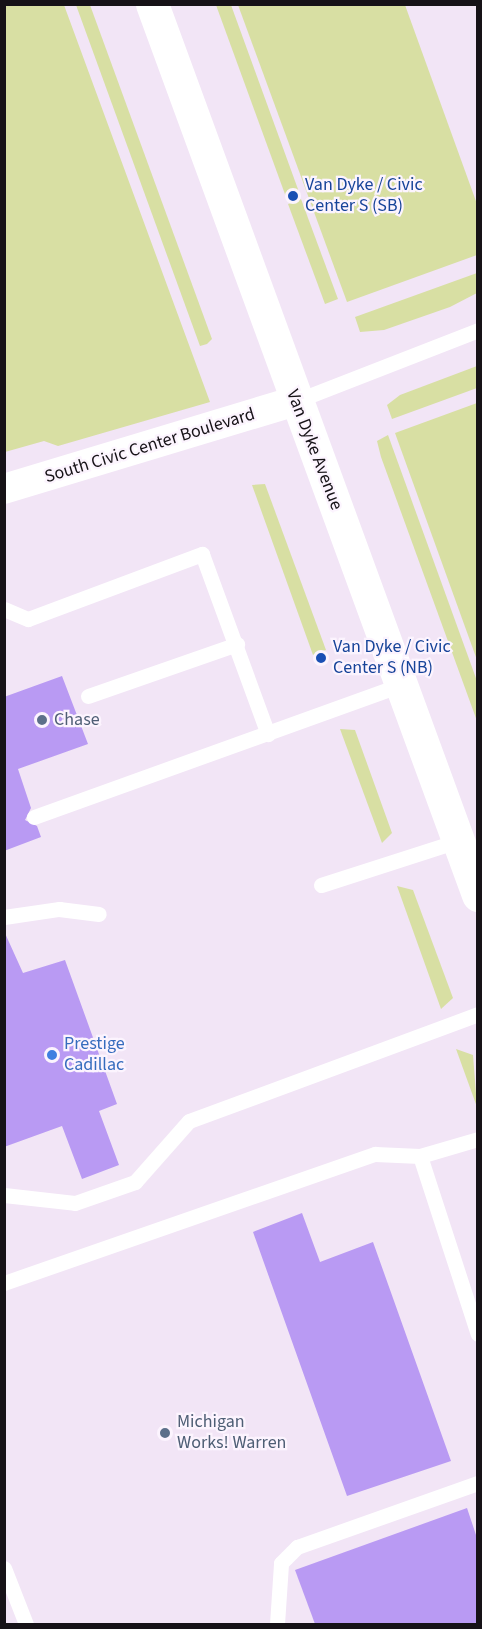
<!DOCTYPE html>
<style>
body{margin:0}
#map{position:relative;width:482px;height:1629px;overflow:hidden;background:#f2e5f6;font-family:"Source Sans 3",sans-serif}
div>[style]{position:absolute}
.green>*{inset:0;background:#d8dfa3}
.building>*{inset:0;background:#b99af3}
.lane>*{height:15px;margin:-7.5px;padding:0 7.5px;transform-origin:7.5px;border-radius:7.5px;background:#fff}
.street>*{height:30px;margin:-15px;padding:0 15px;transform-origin:15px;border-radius:15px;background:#fff}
.primary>*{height:33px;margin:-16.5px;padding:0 16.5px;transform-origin:16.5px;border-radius:16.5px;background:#fff}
.dots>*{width:16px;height:16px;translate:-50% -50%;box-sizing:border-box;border:3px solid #fcf4fe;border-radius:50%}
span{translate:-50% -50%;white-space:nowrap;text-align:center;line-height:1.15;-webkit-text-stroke:4.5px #fcf4fe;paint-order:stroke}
.transit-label{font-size:18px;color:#164399}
.left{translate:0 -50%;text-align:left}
.street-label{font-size:18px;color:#161217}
.service-label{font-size:18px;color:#4e5e75}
.shop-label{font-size:18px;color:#366cbe}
.frame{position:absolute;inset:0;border:6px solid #161217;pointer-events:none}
</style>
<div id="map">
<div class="green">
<i style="clip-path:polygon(5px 4px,64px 5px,210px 402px,58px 446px,44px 441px,5px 452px)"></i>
<i style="clip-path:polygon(76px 5px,90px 5px,212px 339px,207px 344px,200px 346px)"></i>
<i style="clip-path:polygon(216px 5px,231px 5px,299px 192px,286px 197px)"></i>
<i style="clip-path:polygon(238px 5px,405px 5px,477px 204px,477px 255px,347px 302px)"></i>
<i style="clip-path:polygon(301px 199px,338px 299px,325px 304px,288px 204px)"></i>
<i style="clip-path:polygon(477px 273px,477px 293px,450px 307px,384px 330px,360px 332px,355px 317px)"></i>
<i style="clip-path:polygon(477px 366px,477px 388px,392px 419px,387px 405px,400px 395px)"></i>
<i style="clip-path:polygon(477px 403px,478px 403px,477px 660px,395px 433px)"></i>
<i style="clip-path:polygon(388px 435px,477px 681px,477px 721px,381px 457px,377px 441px)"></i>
<i style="clip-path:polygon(265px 484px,326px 650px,313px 655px,252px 485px)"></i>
<i style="clip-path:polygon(340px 729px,355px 730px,392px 833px,382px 843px)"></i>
<i style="clip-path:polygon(397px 886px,413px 890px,453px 998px,441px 1009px)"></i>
<i style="clip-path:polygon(456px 1049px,473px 1055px,477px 1107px)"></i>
</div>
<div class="building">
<i style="clip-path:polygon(62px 676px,88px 744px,18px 769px,31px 808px,25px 820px,37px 826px,41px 837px,4px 851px,4px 697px)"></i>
<i style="clip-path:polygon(4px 931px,23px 973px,65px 960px,117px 1104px,99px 1111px,119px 1165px,82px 1179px,62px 1126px,4px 1147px)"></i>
<i style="clip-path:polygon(302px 1213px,320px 1262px,373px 1242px,451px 1461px,347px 1496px,253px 1232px)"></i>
<i style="clip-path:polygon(467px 1508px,477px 1538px,477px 1624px,315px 1624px,295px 1570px)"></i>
</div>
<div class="lane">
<i style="left:296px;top:401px;width:195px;rotate:-21.3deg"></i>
<i style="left:4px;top:609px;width:26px;rotate:23deg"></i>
<i style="left:28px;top:619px;width:186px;rotate:-20.5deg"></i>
<i style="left:202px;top:554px;width:192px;rotate:69.9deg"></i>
<i style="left:88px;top:696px;width:158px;rotate:-19.2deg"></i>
<i style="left:34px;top:817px;width:390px;rotate:-19.8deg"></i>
<i style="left:321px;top:885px;width:144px;rotate:-17.8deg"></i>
<i style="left:4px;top:917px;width:56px;rotate:-8.3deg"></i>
<i style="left:59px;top:909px;width:40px;rotate:7.1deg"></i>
<i style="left:420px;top:1156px;width:187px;rotate:72deg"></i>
<i style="left:4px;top:1195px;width:71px;rotate:6.4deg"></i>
<i style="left:75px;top:1203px;width:64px;rotate:-19.3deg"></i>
<i style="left:135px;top:1182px;width:81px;rotate:-48.5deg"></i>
<i style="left:189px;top:1121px;width:308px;rotate:-20.3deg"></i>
<i style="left:4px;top:1283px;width:393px;rotate:-19.2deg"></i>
<i style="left:375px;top:1154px;width:45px;rotate:2.5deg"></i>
<i style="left:420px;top:1156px;width:60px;rotate:-16.3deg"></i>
<i style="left:4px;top:1568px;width:60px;rotate:68.6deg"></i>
<i style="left:277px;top:1624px;width:61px;rotate:-86.2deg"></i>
<i style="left:281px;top:1563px;width:23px;rotate:-45deg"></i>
<i style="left:297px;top:1547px;width:192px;rotate:-19.5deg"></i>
</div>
<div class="street">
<i style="left:4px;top:489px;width:305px;rotate:-16.8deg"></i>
</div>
<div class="primary">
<i style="left:152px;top:4px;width:949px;rotate:69.9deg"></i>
</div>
<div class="dots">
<i style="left:293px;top:196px;background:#1a4fb4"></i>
<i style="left:321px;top:658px;background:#1a4fb4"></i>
<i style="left:42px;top:720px;background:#5c6f8a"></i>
<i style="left:52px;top:1055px;background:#3f7fe0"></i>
<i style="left:165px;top:1433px;background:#5c6f8a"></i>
</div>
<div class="transit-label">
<span class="left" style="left:305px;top:196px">Van Dyke / Civic<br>Center S (SB)</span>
<span class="left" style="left:333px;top:658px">Van Dyke / Civic<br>Center S (NB)</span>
</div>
<div class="street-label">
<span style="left:150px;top:446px;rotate:-17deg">South Civic Center Boulevard</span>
<span style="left:314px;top:450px;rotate:69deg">Van Dyke Avenue</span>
</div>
<div class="service-label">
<span class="left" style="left:54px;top:720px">Chase</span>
<span class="left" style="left:177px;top:1433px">Michigan<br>Works! Warren</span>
</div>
<div class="shop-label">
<span class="left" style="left:64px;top:1055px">Prestige<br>Cadillac</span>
</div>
<div class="frame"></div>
</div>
